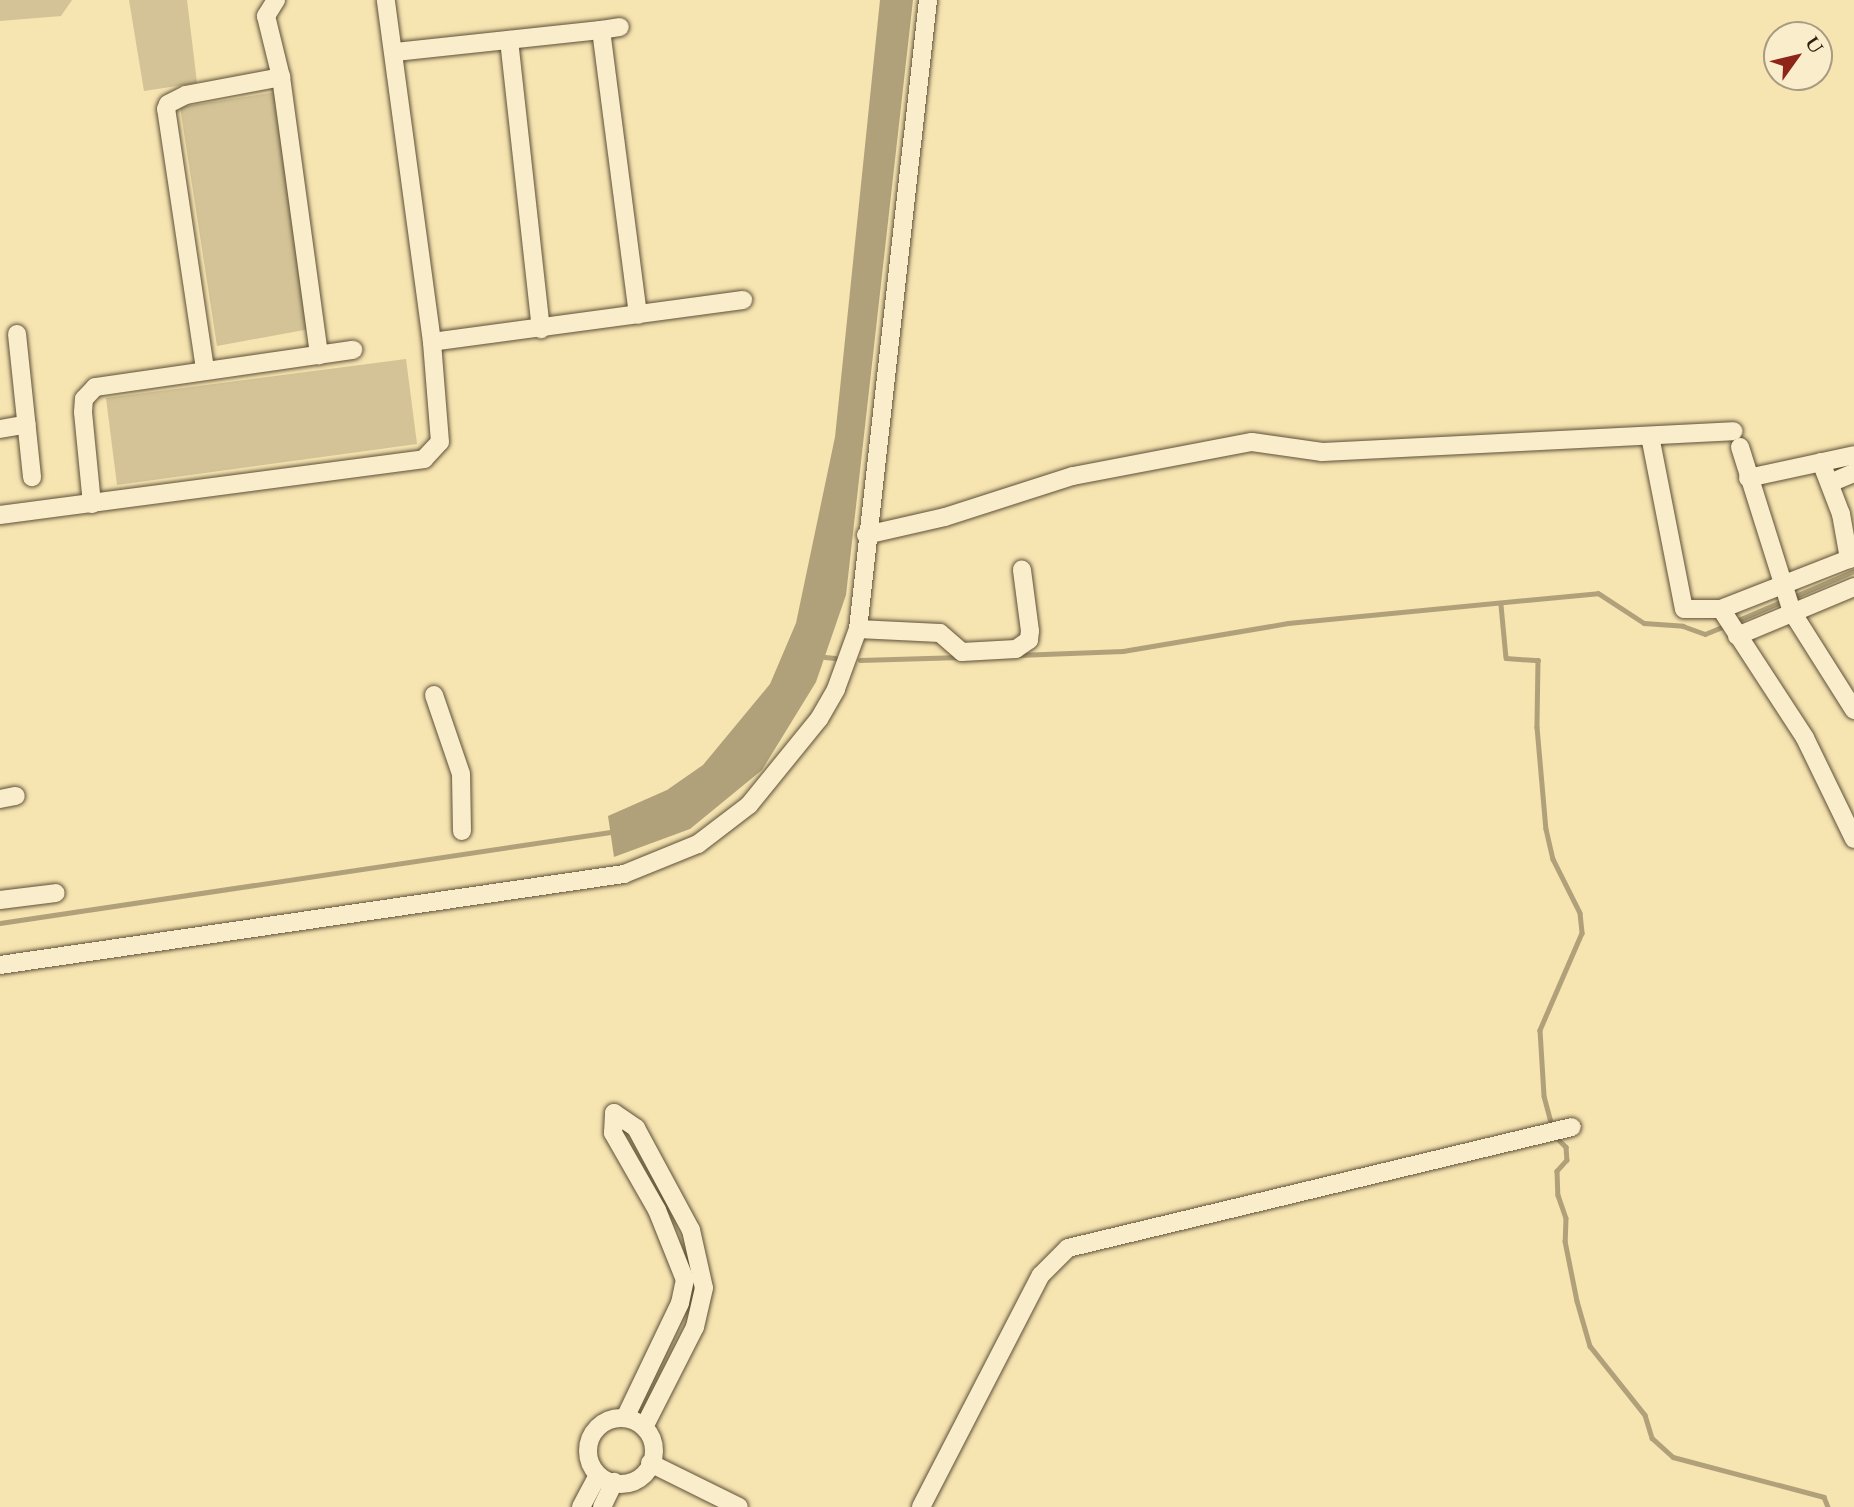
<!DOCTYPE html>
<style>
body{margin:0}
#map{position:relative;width:1854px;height:1507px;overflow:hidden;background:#f6e4b1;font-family:Cardo,serif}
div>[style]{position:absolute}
.green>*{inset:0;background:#d3c396}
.water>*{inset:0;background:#b1a17a}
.stream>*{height:4.5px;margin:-2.25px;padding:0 2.25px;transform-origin:2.25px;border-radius:2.25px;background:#b1a17a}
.roads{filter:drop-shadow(0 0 2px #5e5038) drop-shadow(0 0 2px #5e5038)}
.minor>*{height:18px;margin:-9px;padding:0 9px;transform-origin:9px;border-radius:9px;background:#f9edcc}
.minor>.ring{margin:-9px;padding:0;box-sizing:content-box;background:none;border:18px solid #f9edcc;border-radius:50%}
span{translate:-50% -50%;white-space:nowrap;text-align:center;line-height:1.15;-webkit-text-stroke:5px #f9edcc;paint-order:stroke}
.north{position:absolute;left:1763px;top:21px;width:70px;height:70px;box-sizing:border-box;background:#f9edcc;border:2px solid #a79b81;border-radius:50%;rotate:56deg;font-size:19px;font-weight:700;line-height:28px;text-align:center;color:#2b1f10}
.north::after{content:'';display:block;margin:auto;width:24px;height:32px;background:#8f2418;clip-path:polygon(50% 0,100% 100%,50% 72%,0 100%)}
</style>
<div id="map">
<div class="green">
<i style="clip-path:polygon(0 0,72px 0,61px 16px,0 21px)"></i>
<i style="clip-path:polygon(129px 0,187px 0,197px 83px,144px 91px)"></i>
<i style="clip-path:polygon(283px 91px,315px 328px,217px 346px,180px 107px)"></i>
<i style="clip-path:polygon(406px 359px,417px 444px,117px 485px,106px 398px)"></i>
</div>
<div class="water">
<i style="clip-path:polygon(880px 0,913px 0,846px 595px,816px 682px,762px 770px,690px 829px,614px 857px,608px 816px,667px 790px,703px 765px,770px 684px,796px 623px,835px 437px)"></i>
</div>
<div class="stream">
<i style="left:1791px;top:598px;width:69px;rotate:-23.2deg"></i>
<i style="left:1501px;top:605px;width:53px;rotate:84.6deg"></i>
<i style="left:1506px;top:658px;width:32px;rotate:4deg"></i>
<i style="left:1538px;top:660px;width:67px;rotate:90.9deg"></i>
<i style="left:1537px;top:727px;width:102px;rotate:85deg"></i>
<i style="left:1546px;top:829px;width:31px;rotate:77deg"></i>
<i style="left:1553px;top:859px;width:60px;rotate:63.4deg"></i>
<i style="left:1580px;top:913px;width:20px;rotate:84deg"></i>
<i style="left:1582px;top:933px;width:106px;rotate:113.4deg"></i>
<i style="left:1540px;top:1030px;width:66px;rotate:86.5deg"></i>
<i style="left:1544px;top:1096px;width:31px;rotate:75deg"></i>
<i style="left:1736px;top:621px;width:51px;rotate:-23.1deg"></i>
<i style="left:1018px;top:655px;width:105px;rotate:-2.2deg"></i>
<i style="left:1123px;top:651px;width:167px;rotate:-9.6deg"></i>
<i style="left:1288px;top:623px;width:311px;rotate:-5.5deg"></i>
<i style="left:1598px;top:593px;width:55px;rotate:33.1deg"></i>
<i style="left:1644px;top:623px;width:39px;rotate:4deg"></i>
<i style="left:1683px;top:626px;width:23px;rotate:20deg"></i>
<i style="left:1705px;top:634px;width:22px;rotate:-22deg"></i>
<i style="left:825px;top:657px;width:10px;rotate:6deg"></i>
<i style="left:860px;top:660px;width:101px;rotate:-1.7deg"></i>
<i style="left:0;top:923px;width:617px;rotate:-8.48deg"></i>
<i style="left:1554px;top:1135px;width:17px;rotate:45deg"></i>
<i style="left:1566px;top:1147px;width:13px;rotate:86deg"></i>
<i style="left:1567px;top:1160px;width:15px;rotate:132deg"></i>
<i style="left:1557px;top:1171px;width:24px;rotate:88deg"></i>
<i style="left:1558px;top:1195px;width:24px;rotate:71deg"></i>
<i style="left:1566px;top:1218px;width:23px;rotate:92deg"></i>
<i style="left:1565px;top:1241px;width:61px;rotate:78.7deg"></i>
<i style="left:1577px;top:1301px;width:47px;rotate:73.9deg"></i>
<i style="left:1590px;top:1346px;width:88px;rotate:51.4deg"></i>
<i style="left:1645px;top:1415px;width:24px;rotate:73deg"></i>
<i style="left:1652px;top:1438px;width:28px;rotate:42deg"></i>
<i style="left:1673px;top:1457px;width:156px;rotate:14.8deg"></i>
<i style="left:1824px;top:1497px;width:11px;rotate:68deg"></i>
</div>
<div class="roads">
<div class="minor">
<i style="left:276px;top:0;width:19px;rotate:122deg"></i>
<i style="left:266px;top:16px;width:63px;rotate:76.2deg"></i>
<i style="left:281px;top:77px;width:281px;rotate:82.2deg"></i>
<i style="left:601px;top:30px;width:19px;rotate:-9deg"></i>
<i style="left:509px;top:40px;width:291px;rotate:83.7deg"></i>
<i style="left:395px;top:52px;width:207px;rotate:-6.1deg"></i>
<i style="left:601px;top:30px;width:287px;rotate:82.6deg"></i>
<i style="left:17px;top:334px;width:144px;rotate:84deg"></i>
<i style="left:432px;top:342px;width:314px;rotate:-7.7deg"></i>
<i style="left:205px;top:369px;width:263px;rotate:-98.5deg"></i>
<i style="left:166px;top:109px;width:5px;rotate:-68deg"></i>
<i style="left:168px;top:104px;width:20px;rotate:-27deg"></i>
<i style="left:186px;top:95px;width:97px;rotate:-10.7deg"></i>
<i style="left:0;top:429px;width:27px;rotate:-10deg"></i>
<i style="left:1650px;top:436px;width:176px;rotate:78.9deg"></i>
<i style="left:1684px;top:609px;width:37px"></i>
<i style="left:1721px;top:609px;width:154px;rotate:56.9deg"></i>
<i style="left:1805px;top:738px;width:112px;rotate:64.1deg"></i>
<i style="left:1740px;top:447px;width:173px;rotate:72.5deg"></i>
<i style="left:1792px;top:612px;width:116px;rotate:57.7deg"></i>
<i style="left:1821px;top:462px;width:56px;rotate:69deg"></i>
<i style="left:1841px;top:514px;width:46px;rotate:79.9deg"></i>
<i style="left:1748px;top:478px;width:108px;rotate:-12.2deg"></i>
<i style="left:1830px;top:483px;width:26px;rotate:-23deg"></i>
<i style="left:92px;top:504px;width:92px;rotate:-95.6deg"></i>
<i style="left:83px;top:412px;width:13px;rotate:-86deg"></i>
<i style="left:84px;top:399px;width:16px;rotate:-47deg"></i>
<i style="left:95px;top:387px;width:261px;rotate:-8.2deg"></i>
<i style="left:0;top:515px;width:428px;rotate:-7.5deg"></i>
<i style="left:424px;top:459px;width:23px;rotate:-47deg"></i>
<i style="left:440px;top:442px;width:100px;rotate:-94.6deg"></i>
<i style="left:432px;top:342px;width:345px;rotate:-97.7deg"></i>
<i style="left:866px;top:535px;width:81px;rotate:-12.8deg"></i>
<i style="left:945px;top:517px;width:134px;rotate:-17.8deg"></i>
<i style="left:1073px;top:476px;width:182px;rotate:-10.8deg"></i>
<i style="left:1252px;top:442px;width:71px;rotate:8.1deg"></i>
<i style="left:1322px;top:452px;width:412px;rotate:-2.9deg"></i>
<i style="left:1721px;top:609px;width:143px;rotate:-21.4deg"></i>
<i style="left:858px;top:629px;width:82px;rotate:2.8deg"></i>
<i style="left:940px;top:633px;width:29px;rotate:41deg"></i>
<i style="left:962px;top:652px;width:54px;rotate:-3.2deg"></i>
<i style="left:1016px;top:649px;width:16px;rotate:-35deg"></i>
<i style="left:1029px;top:640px;width:9px;rotate:-84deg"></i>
<i style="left:1030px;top:631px;width:62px;rotate:-97.5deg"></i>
<i style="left:1737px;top:636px;width:127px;rotate:-22.7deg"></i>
<i style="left:434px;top:695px;width:83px;rotate:71.1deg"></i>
<i style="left:461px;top:774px;width:57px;rotate:89deg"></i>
<i style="left:0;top:799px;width:16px;rotate:-11deg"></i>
<i style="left:0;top:900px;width:56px;rotate:-7.1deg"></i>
<i style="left:0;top:965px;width:631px;rotate:-8.3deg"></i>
<i style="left:624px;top:874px;width:80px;rotate:-22.1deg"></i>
<i style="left:698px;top:844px;width:64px;rotate:-37.4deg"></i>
<i style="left:749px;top:805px;width:111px;rotate:-50.9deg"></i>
<i style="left:819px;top:719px;width:34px;rotate:-60deg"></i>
<i style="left:836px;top:689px;width:64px;rotate:-69.9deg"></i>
<i style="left:858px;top:629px;width:633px;rotate:-83.65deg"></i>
<i style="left:625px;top:1418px;width:127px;rotate:-64.4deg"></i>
<i style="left:680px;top:1303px;width:24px;rotate:-78deg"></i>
<i style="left:685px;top:1280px;width:75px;rotate:-111.8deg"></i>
<i style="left:657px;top:1210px;width:89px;rotate:-119.7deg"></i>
<i style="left:613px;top:1133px;width:20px;rotate:-87deg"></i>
<i style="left:614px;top:1113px;width:27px;rotate:34deg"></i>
<i style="left:636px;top:1128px;width:116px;rotate:61.7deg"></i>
<i style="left:691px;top:1230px;width:59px;rotate:77.4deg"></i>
<i style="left:704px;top:1288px;width:40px;rotate:103deg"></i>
<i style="left:695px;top:1327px;width:112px;rotate:117deg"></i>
<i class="ring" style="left:588px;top:1418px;width:48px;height:48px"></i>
<i style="left:650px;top:1463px;width:99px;rotate:26.3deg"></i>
<i style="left:581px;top:1507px;width:36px;rotate:-62deg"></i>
<i style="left:602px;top:1507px;width:28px;rotate:-64deg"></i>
<i style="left:921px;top:1507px;width:261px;rotate:-62.7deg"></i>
<i style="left:1041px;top:1275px;width:38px;rotate:-45deg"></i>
<i style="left:1068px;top:1248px;width:518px;rotate:-13.5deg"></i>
</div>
</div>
<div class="north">U</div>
</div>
